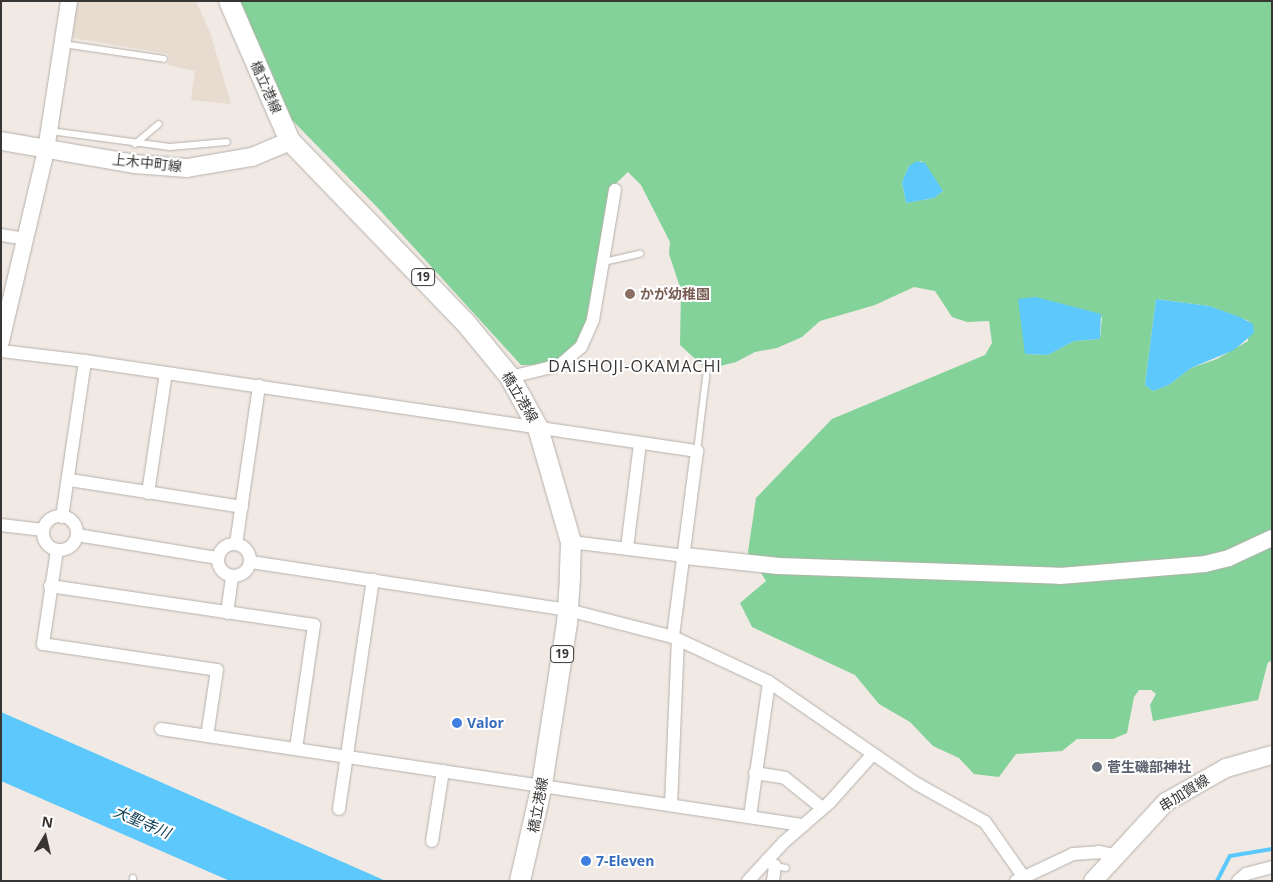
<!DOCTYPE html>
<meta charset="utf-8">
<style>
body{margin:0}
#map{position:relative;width:1273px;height:882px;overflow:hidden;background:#f0e9e4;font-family:"Open Sans","Noto Sans JP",sans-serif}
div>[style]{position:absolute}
.built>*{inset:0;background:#e8dbd0}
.green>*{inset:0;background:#82d299}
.water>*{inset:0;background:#5dc8fc}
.stream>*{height:4px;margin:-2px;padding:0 2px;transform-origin:2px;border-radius:2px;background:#5dc8fc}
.roads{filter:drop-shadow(0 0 1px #b6b0aa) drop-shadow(0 0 1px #b6b0aa)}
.service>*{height:6px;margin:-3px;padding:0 3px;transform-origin:3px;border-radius:3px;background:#fff}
.minor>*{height:12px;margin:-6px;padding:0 6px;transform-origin:6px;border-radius:6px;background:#fff}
.minor>.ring{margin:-6px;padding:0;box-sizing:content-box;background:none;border:12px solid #fff;border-radius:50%}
.tertiary>*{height:16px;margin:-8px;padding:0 8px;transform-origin:8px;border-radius:8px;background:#fff}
.secondary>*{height:18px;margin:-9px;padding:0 9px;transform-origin:9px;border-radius:9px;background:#fff}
.primary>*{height:20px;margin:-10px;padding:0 10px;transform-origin:10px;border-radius:10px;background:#fff}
.dots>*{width:14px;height:14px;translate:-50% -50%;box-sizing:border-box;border:2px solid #fff;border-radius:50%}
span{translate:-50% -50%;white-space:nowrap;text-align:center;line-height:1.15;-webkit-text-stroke:4px #fff;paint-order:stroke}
.shield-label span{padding:1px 4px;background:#fff;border:1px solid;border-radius:4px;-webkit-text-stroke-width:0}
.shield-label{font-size:12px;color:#383634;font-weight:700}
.street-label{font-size:14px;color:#383634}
.education-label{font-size:14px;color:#785e54;font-weight:700}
.left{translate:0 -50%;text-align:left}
.shop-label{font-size:14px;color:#366cbe;font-weight:700}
.worship-label{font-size:14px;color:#5b616d;font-weight:700}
.water-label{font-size:15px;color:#134156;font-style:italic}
.quarter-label{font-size:16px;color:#383634;letter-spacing:1px}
.frame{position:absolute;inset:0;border:2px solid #383634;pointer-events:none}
.north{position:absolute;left:20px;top:812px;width:50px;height:50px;-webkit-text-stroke:4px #fff;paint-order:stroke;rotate:9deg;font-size:14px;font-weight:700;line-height:20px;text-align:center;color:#383634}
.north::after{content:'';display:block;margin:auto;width:18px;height:22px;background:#383634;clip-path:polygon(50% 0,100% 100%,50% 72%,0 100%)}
</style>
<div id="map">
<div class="built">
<i style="clip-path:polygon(76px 1px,196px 1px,210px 32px,231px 104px,191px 100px,195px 71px,168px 65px,169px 54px,73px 38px)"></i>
</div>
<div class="green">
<i style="clip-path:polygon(evenodd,239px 1px,1272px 1px,1272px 661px,1268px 662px,1258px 700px,1153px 721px,1150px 705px,1156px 694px,1151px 690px,1139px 690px,1134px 697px,1127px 733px,1113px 739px,1077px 739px,1062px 751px,1016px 754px,999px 777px,974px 774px,959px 758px,933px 746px,910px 722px,879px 704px,855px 675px,752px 627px,740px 603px,766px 581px,748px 552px,756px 498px,832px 419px,985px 355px,992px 343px,989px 321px,967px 322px,952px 317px,935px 291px,914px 287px,875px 305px,820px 321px,802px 337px,777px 348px,755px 352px,736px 362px,716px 367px,702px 365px,680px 345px,681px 290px,669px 254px,670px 242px,641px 185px,628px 172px,611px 188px,584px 332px,569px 356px,537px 365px,521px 365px,377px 207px,291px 119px,239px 1px,921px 161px,943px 191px,934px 198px,906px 203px,902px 182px,909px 166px,921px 161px,239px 1px,1156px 299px,1209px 306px,1249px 321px,1248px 341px,1217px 359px,1191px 368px,1169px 385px,1153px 391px,1145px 385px,1156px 299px,239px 1px,1102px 317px,1100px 339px,1074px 341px,1048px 355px,1025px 354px,1102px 317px)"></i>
</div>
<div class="water">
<i style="clip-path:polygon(917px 161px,925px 163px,943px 191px,934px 198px,906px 203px,902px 182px,909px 166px)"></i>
<i style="clip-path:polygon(1036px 297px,1101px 314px,1100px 339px,1074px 341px,1048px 355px,1025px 354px,1018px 299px)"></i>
<i style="clip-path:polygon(1156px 299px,1209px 306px,1240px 317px,1253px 324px,1254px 333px,1234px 350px,1191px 368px,1169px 385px,1153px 391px,1145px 385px)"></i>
<i style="clip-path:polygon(1px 712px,386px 881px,230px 881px,1px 781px)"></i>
</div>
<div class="stream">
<i style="left:1217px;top:881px;width:28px;rotate:-63deg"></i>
<i style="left:1230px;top:856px;width:43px;rotate:-9.5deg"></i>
</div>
<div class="roads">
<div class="service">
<i style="left:63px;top:44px;width:102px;rotate:8.4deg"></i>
<i style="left:50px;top:131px;width:121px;rotate:7.6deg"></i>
<i style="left:170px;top:147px;width:57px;rotate:-5deg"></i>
<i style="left:135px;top:144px;width:31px;rotate:-40deg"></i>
<i style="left:604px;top:262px;width:37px;rotate:-13deg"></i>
<i style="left:697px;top:451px;width:90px;rotate:-83deg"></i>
<i style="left:775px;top:866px;width:11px;rotate:10deg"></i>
<i style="left:133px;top:881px;width:3px;rotate:-90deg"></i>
</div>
<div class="minor">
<i style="left:1px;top:235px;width:24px;rotate:9deg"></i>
<i style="left:1px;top:351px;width:85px;rotate:6.8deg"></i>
<i style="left:85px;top:361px;width:619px;rotate:8.37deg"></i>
<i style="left:697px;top:451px;width:188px;rotate:97.4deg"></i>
<i style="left:510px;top:377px;width:51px;rotate:-13.5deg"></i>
<i style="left:560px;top:365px;width:28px;rotate:-41deg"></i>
<i style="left:581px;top:347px;width:30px;rotate:-66deg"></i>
<i style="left:593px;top:320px;width:132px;rotate:-80.4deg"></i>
<i style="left:70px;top:480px;width:174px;rotate:8.9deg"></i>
<i style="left:148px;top:493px;width:121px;rotate:-81.5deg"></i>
<i class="ring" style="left:43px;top:516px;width:22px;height:22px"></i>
<i style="left:62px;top:517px;width:158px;rotate:-81.6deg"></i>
<i style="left:1px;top:525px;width:42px;rotate:6.8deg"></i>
<i style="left:77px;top:535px;width:143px;rotate:9.3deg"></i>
<i style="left:571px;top:542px;width:115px;rotate:7deg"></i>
<i class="ring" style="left:218px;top:544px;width:20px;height:20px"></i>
<i style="left:236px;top:544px;width:160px;rotate:-81.7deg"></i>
<i style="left:627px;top:548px;width:105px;rotate:-82.9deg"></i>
<i style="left:57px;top:550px;width:95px;rotate:98.5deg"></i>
<i style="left:43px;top:644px;width:176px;rotate:8.5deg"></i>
<i style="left:217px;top:670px;width:67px;rotate:98.6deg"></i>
<i style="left:251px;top:562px;width:321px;rotate:8.6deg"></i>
<i style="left:568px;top:610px;width:108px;rotate:14.4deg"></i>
<i style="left:673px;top:637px;width:106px;rotate:25.1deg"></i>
<i style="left:769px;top:682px;width:180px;rotate:34.6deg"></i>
<i style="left:917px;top:784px;width:78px;rotate:29.2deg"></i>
<i style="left:985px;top:822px;width:66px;rotate:54.9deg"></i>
<i style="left:50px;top:586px;width:267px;rotate:8.4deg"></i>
<i style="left:314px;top:625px;width:124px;rotate:98.3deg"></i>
<i style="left:227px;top:613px;width:37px;rotate:-82deg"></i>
<i style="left:161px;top:729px;width:648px;rotate:8.52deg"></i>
<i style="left:755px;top:773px;width:30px;rotate:9deg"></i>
<i style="left:785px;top:778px;width:48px;rotate:39deg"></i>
<i style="left:671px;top:805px;width:165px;rotate:-87.6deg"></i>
<i style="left:339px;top:809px;width:232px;rotate:-81.6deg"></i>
<i style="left:750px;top:816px;width:135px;rotate:-81.9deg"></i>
<i style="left:432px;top:841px;width:71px;rotate:-81.1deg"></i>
<i style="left:767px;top:860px;width:10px;rotate:37deg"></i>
<i style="left:775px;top:866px;width:15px;rotate:98deg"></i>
<i style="left:748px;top:881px;width:53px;rotate:-47.3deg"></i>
<i style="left:784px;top:842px;width:61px;rotate:-41deg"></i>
<i style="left:830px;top:802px;width:63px;rotate:-48.2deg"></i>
<i style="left:1016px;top:881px;width:63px;rotate:-25.3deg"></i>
<i style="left:1073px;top:854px;width:26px;rotate:-4deg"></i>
<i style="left:1099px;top:852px;width:16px;rotate:11deg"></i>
<i style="left:1238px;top:881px;width:11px;rotate:-41deg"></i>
<i style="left:1246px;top:874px;width:27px;rotate:-15deg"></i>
</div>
<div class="tertiary">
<i style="left:1px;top:341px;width:196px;rotate:-76.7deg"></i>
<i style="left:46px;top:150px;width:151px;rotate:-81.2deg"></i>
<i style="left:685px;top:556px;width:94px;rotate:6.1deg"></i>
<i style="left:778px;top:566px;width:282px;rotate:2deg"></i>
<i style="left:1060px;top:576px;width:145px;rotate:-4.7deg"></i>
<i style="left:1205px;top:564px;width:25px;rotate:-14deg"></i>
<i style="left:1229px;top:558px;width:47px;rotate:-24.9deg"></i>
</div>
<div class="secondary">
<i style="left:1px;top:141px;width:135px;rotate:9.8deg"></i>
<i style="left:134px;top:164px;width:53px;rotate:4.3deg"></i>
<i style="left:187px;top:168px;width:66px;rotate:-9.6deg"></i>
<i style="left:252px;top:157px;width:41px;rotate:-22.8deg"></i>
<i style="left:1093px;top:881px;width:108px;rotate:-47.3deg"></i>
<i style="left:1166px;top:802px;width:69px;rotate:-29.5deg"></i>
<i style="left:1226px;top:768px;width:48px;rotate:-15.8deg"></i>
</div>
<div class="primary">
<i style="left:229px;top:1px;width:153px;rotate:66.5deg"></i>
<i style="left:290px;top:141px;width:252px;rotate:46deg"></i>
<i style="left:465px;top:322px;width:71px;rotate:50.7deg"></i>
<i style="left:510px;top:377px;width:58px;rotate:61.2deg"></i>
<i style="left:538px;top:428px;width:119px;rotate:73.9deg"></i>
<i style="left:571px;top:542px;width:36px;rotate:92deg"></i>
<i style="left:570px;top:578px;width:45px;rotate:93.8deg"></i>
<i style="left:567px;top:623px;width:164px;rotate:98.8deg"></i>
<i style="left:542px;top:785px;width:98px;rotate:102.9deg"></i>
</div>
</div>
<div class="dots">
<i style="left:630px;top:294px;background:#8d6e63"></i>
<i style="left:457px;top:723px;background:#3f7fe0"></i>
<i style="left:1097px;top:767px;background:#6b7280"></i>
<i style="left:586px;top:861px;background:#3f7fe0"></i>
</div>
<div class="shield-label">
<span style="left:423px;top:277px">19</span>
<span style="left:562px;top:654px">19</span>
</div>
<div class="street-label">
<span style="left:266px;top:87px;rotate:66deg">橋立港線</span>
<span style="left:147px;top:163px;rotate:6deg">上木中町線</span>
<span style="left:520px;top:397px;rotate:59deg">橋立港線</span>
<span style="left:1184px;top:793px;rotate:-32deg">串加賀線</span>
<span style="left:538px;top:805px;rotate:-80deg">橋立港線</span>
</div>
<div class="education-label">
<span class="left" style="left:640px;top:294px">かが幼稚園</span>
</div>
<div class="shop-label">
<span class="left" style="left:467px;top:723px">Valor</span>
<span class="left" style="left:596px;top:861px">7-Eleven</span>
</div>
<div class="worship-label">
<span class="left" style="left:1107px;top:767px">菅生磯部神社</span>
</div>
<div class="water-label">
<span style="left:142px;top:822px;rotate:23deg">大聖寺川</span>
</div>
<div class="quarter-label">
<span style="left:635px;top:366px">DAISHOJI-OKAMACHI</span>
</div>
<div class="frame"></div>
<div class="north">N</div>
</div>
